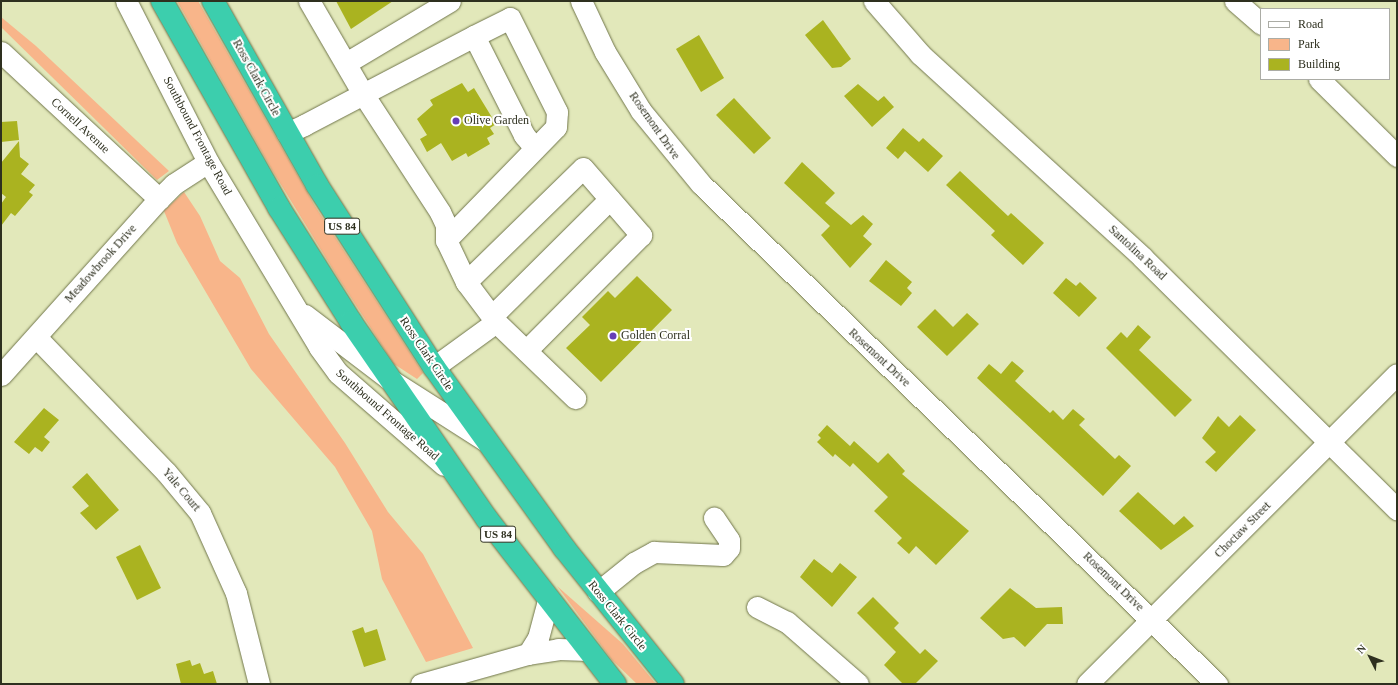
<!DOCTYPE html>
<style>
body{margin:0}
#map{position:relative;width:1398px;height:685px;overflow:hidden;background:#e2e8ba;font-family:Georgia,serif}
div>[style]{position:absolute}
.green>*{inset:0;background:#f8b58a}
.building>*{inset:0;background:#aab320}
.roads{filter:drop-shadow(0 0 1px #71764c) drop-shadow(0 0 1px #71764c)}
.minor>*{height:21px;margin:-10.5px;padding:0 10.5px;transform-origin:10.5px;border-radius:10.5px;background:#fff}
.highway>*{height:22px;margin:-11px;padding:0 11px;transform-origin:11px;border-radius:11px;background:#3ccead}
.dots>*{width:11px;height:11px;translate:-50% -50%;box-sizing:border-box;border:2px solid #fff;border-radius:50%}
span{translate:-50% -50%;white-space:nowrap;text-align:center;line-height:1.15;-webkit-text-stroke:4px #fff;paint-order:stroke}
.shield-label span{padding:1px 3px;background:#fff;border:1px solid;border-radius:3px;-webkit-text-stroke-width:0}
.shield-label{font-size:11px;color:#2e301f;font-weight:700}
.street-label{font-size:12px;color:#2e301f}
.poi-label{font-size:12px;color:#2e301f}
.left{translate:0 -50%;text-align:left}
.frame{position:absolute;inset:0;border:2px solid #2e301f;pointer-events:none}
.legend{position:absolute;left:1260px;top:8px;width:130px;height:72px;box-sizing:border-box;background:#fff;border:1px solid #abaca5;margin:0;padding:5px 7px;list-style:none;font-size:12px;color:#2e301f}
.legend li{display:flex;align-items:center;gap:8px;height:20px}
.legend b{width:20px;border:1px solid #abaca5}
.north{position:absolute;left:1350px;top:637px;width:40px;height:40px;-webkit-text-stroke:3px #fff;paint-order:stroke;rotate:312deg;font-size:11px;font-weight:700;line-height:16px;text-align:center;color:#2e301f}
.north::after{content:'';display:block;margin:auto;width:14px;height:18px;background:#2e301f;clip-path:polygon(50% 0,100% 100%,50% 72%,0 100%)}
</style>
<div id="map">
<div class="green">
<i style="clip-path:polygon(177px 1px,198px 1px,315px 206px,423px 373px,417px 379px,394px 364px,337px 276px,272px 170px)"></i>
<i style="clip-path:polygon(1px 17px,36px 46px,169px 171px,157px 180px,1px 27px)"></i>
<i style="clip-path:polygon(184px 192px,200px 216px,220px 261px,240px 278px,269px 334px,345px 443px,388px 512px,423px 554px,473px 648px,426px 662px,382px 579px,372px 531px,335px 467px,251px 369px,177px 243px,164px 211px)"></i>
<i style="clip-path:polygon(557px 586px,623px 644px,656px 684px,637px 684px,612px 660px)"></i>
</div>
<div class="building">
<i style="clip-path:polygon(336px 1px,393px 1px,351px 29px)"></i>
<i style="clip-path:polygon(823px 20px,851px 59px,841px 67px,832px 68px,805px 35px)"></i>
<i style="clip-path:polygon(699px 35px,724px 78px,701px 92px,676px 49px)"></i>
<i style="clip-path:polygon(462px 83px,468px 92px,474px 88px,496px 124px,490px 128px,494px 134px,487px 138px,490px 144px,468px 157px,466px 153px,452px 161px,441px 143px,427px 152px,420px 139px,427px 135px,417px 119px,433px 105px,430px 100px)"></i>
<i style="clip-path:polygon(858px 84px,878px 101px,884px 96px,894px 107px,872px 127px,844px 96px)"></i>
<i style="clip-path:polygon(734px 98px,771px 138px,754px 154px,716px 115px)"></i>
<i style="clip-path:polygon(17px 121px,19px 140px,1px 142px,1px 122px)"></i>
<i style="clip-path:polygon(903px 128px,919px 142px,923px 138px,943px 156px,928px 172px,905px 151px,898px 159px,886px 148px)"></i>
<i style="clip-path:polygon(19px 141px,20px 157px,29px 164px,21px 174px,35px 185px,29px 192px,33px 195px,15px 216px,11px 213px,1px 226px,1px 204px,6px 197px,1px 193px,1px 163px)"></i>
<i style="clip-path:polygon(802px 162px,835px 193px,825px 203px,851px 225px,863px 215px,873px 224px,863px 236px,872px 244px,850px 268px,821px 235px,830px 226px,784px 183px)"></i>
<i style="clip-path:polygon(960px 171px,1008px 216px,1011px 213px,1044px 243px,1023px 265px,991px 235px,995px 231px,946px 185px)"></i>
<i style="clip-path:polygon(886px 260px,912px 282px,907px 288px,912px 293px,901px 306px,869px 281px)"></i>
<i style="clip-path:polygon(637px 276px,672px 310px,601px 382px,566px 348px,590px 325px,582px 317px,608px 291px,615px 298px)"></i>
<i style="clip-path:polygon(1066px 278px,1076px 286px,1080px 282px,1097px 298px,1079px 317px,1053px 293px)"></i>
<i style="clip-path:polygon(935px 309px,953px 327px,967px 313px,979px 324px,947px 356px,917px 327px)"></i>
<i style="clip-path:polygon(1138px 325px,1151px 337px,1139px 350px,1192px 400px,1175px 417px,1106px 348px,1121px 332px,1127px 338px)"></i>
<i style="clip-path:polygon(1012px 361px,1024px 371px,1015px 381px,1050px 413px,1053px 410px,1063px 420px,1073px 409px,1085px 419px,1079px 425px,1115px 459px,1119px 455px,1131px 466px,1103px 496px,977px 378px,989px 364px,1001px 374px)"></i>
<i style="clip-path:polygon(44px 408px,59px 420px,44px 437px,50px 442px,42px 452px,35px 447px,29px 454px,14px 442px)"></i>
<i style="clip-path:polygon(1240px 415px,1256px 430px,1216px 472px,1205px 462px,1216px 452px,1202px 438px,1218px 416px,1229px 427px)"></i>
<i style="clip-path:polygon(827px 425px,850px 446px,854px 441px,878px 463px,888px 453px,905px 471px,902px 474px,969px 531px,936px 565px,916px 546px,909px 554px,897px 543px,902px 538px,874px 511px,888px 497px,853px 463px,850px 467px,835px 454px,833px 457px,817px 442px,821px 438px,818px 435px)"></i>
<i style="clip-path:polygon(87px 473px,119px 510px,96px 530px,80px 513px,89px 506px,72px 487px)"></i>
<i style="clip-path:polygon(1138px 492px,1174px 525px,1184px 516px,1194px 526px,1161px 550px,1119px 511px)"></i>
<i style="clip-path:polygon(140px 545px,161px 588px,137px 600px,116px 557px)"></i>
<i style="clip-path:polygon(814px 559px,832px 573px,840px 563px,857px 577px,832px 607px,800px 577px)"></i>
<i style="clip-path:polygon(1010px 588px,1036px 608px,1062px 607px,1063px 624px,1047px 624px,1025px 647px,1014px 637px,1003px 639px,980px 618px)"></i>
<i style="clip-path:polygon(873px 597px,899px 623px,894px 628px,920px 654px,925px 649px,938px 661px,915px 684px,903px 684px,884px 665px,896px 652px,857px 613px)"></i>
<i style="clip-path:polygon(363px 627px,365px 633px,377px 629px,386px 660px,364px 667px,352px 631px)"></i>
<i style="clip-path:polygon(190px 660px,192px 666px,200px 663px,204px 674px,213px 671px,217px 684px,181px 684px,176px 664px)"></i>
</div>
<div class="roads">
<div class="minor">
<i style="left:126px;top:1px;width:181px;rotate:63deg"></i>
<i style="left:208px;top:162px;width:216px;rotate:59deg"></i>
<i style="left:319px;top:347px;width:32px;rotate:54deg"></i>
<i style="left:338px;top:373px;width:140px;rotate:41deg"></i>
<i style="left:581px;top:1px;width:56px;rotate:64.8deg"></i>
<i style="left:605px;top:52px;width:69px;rotate:58.6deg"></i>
<i style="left:641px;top:111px;width:94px;rotate:50.6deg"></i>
<i style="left:701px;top:184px;width:719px;rotate:44.1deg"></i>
<i style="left:874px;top:1px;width:70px;rotate:49deg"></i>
<i style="left:920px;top:54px;width:301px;rotate:42.4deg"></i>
<i style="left:1142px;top:257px;width:359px;rotate:44.7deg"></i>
<i style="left:1235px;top:1px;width:35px;rotate:41deg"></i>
<i style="left:474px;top:36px;width:111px;rotate:63.2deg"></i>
<i style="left:524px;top:135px;width:17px;rotate:50deg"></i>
<i style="left:1px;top:52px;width:216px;rotate:42.9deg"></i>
<i style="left:346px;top:63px;width:121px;rotate:-30.8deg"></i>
<i style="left:1319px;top:79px;width:110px;rotate:44.6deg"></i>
<i style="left:287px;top:133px;width:19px;rotate:-25deg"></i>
<i style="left:304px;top:125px;width:67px;rotate:-27.7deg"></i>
<i style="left:363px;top:94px;width:125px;rotate:-27.6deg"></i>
<i style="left:474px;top:36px;width:40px;rotate:-26.6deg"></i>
<i style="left:510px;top:18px;width:105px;rotate:63.4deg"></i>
<i style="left:557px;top:112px;width:15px;rotate:94deg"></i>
<i style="left:556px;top:127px;width:158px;rotate:134.2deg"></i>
<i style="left:446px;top:240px;width:15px;rotate:-90deg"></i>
<i style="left:446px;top:225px;width:14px;rotate:-115deg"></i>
<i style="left:440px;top:212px;width:141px;rotate:-123.1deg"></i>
<i style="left:363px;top:94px;width:108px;rotate:-120.1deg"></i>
<i style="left:446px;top:240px;width:47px;rotate:64.5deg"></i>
<i style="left:305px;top:315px;width:106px;rotate:37.3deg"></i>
<i style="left:389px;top:379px;width:115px;rotate:32.6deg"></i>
<i style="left:492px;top:316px;width:166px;rotate:-44.8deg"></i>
<i style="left:496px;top:322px;width:50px;rotate:-126.9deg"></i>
<i style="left:466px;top:282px;width:163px;rotate:-44.3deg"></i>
<i style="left:583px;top:168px;width:89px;rotate:49.1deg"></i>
<i style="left:641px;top:235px;width:163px;rotate:134.8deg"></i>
<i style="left:36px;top:337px;width:187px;rotate:46.1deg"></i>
<i style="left:166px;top:472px;width:53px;rotate:50.3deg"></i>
<i style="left:200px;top:513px;width:88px;rotate:65.8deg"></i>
<i style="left:236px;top:593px;width:94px;rotate:75.8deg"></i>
<i style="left:434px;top:367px;width:77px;rotate:-36deg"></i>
<i style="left:496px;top:322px;width:110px;rotate:43.9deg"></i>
<i style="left:1px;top:375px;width:237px;rotate:-48.1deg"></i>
<i style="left:159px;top:199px;width:21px;rotate:-45deg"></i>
<i style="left:174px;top:184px;width:40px;rotate:-32.9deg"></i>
<i style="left:598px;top:592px;width:46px;rotate:-38.9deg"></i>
<i style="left:634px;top:563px;width:23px;rotate:-29deg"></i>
<i style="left:654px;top:552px;width:69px;rotate:2.5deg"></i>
<i style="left:723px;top:555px;width:9px;rotate:-49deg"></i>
<i style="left:729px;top:548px;width:8px;rotate:-90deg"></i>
<i style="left:729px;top:540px;width:27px;rotate:-124deg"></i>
<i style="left:757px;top:607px;width:34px;rotate:27deg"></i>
<i style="left:787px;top:622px;width:94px;rotate:41.1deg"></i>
<i style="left:528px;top:654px;width:19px;rotate:-58deg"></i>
<i style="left:538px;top:638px;width:39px;rotate:-75deg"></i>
<i style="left:421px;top:684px;width:111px;rotate:-15.7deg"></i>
<i style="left:528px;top:654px;width:30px;rotate:-9deg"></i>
<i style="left:558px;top:649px;width:30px;rotate:2deg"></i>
<i style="left:1087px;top:684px;width:438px;rotate:-45deg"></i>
</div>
<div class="highway">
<i style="left:162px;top:1px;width:238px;rotate:60.5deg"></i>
<i style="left:279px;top:208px;width:135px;rotate:57.7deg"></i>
<i style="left:351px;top:322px;width:239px;rotate:55.4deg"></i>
<i style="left:487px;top:519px;width:209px;rotate:52.2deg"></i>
<i style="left:213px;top:1px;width:211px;rotate:60.5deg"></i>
<i style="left:317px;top:185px;width:216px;rotate:57.3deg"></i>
<i style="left:434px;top:367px;width:223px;rotate:54.3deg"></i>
<i style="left:564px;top:548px;width:174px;rotate:51.3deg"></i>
</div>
</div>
<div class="dots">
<i style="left:456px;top:121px;background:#663eb6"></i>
<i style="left:613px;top:336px;background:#663eb6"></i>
</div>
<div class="shield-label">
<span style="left:342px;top:226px">US 84</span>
<span style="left:498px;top:534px">US 84</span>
</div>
<div class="street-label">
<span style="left:256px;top:78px;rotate:61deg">Ross Clark Circle</span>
<span style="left:80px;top:126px;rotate:43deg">Cornell Avenue</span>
<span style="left:654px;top:126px;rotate:55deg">Rosemont Drive</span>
<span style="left:197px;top:136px;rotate:62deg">Southbound Frontage Road</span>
<span style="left:1137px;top:253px;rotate:43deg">Santolina Road</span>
<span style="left:101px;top:264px;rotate:-48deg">Meadowbrook Drive</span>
<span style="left:426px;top:354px;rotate:56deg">Ross Clark Circle</span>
<span style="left:879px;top:358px;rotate:43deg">Rosemont Drive</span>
<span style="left:387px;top:415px;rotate:41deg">Southbound Frontage Road</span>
<span style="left:181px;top:490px;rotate:50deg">Yale Court</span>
<span style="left:1243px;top:530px;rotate:-45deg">Choctaw Street</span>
<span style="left:1113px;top:582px;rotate:44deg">Rosemont Drive</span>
<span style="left:617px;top:616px;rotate:51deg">Ross Clark Circle</span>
</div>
<div class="poi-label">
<span class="left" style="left:464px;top:121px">Olive Garden</span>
<span class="left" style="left:621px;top:336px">Golden Corral</span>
</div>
<div class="frame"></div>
<ul class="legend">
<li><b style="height:5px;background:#fff"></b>Road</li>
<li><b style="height:11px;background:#f8b58a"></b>Park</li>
<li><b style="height:11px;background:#aab320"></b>Building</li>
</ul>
<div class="north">N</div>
</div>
